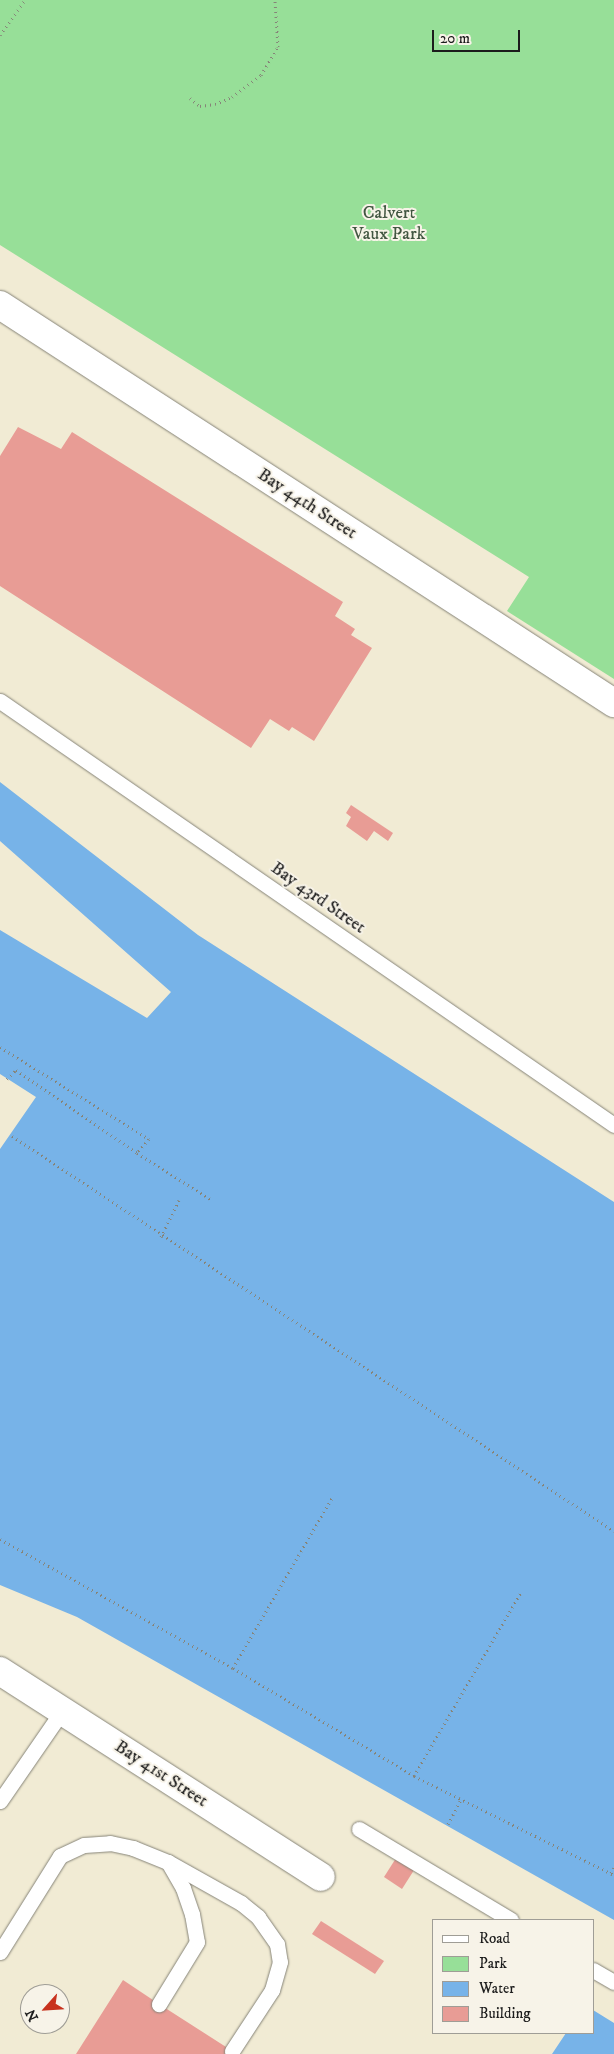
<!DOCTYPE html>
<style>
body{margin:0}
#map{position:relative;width:614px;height:2054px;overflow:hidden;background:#f1ebd4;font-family:"IM FELL DW Pica",serif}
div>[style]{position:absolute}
.green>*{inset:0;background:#97df98}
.water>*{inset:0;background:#77b3e8}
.building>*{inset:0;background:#e89c95}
.path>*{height:3px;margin-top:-1.5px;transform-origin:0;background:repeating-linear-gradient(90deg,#868478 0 1px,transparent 0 5px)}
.roads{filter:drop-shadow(0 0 1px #868478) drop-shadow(0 0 1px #868478)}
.service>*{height:15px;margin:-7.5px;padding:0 7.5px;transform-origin:7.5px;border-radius:7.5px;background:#fff}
.minor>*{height:28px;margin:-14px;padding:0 14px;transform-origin:14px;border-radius:14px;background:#fff}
span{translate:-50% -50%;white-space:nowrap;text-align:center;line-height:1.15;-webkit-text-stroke:4px #f7f3e8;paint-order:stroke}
.park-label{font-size:18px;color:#415641}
.street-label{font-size:18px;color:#1c1c1c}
.legend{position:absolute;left:432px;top:1919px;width:162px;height:115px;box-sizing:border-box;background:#f7f3e8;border:1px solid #9f9d96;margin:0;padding:6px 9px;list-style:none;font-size:15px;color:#1c1c1c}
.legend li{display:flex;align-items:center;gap:10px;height:25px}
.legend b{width:25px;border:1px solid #9f9d96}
.north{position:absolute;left:20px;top:1984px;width:50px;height:50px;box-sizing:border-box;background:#f7f3e8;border:1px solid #9f9d96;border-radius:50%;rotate:244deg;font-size:14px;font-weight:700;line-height:20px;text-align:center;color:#1c1c1c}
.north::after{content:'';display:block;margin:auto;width:18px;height:22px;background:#c8321e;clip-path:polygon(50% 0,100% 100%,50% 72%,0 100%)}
.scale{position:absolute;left:432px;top:30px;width:88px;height:22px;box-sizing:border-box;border:2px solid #1c1c1c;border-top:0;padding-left:6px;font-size:15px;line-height:18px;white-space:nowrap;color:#1c1c1c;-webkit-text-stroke:4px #f7f3e8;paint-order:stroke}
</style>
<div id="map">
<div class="green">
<i style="clip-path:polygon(0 0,614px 0,614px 679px,507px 611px,529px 577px,0 245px)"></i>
</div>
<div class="water">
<i style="clip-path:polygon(0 782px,198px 935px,614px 1202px,614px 1920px,77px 1617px,0 1585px,0 1149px,36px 1097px,0 1074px,0 930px,147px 1018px,171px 992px,0 841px)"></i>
<i style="clip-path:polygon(593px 2010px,614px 2023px,614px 2054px,552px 2054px,566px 2033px,593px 2033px)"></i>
</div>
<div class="building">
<i style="clip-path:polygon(18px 427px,61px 449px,72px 432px,343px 602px,335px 616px,355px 629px,351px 635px,372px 648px,314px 741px,292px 727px,289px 731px,270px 719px,251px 748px,0 586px,0 456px)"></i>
<i style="clip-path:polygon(351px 805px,393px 833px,388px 841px,374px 831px,367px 841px,346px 826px,351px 817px,346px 813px)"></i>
<i style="clip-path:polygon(398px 1855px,416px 1867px,402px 1889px,384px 1877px)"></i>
<i style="clip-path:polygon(321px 1921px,384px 1961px,375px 1974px,312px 1934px)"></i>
<i style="clip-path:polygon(123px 1980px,159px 2004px,237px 2054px,76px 2054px)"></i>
</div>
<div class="path">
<i style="left:0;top:35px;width:43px;rotate:-54.5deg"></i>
<i style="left:190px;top:98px;width:13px;rotate:39deg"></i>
<i style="left:200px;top:106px;width:15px;rotate:-8deg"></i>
<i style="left:215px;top:104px;width:18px;rotate:-22deg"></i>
<i style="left:232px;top:97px;width:36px;rotate:-37deg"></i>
<i style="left:261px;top:75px;width:33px;rotate:-59deg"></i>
<i style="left:278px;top:47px;width:47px;rotate:-93.7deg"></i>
<i style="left:0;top:1047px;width:175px;rotate:31.7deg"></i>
<i style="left:149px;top:1139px;width:18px;rotate:131deg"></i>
<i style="left:7px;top:1079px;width:13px;rotate:-45deg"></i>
<i style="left:16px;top:1070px;width:147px;rotate:34.4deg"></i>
<i style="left:137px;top:1153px;width:89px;rotate:32.1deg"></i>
<i style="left:12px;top:1136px;width:720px;rotate:33.27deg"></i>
<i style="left:161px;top:1237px;width:41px;rotate:-64.1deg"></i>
<i style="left:0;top:1539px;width:266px;rotate:29deg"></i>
<i style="left:233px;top:1668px;width:211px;rotate:30.8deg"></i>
<i style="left:414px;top:1776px;width:223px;rotate:26.3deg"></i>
<i style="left:233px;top:1668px;width:197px;rotate:-59.8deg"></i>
<i style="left:414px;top:1776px;width:213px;rotate:-59.8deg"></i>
<i style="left:448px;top:1824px;width:26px;rotate:-62deg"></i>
<i style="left:611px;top:1873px;width:6px;rotate:-59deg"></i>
</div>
<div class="roads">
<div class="service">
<i style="left:0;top:701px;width:746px;rotate:34.63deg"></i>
<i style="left:0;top:1801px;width:109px;rotate:-55.4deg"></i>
<i style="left:359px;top:1829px;width:177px;rotate:30.9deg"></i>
<i style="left:168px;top:1862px;width:84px;rotate:29.3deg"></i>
<i style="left:241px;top:1903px;width:22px;rotate:39deg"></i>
<i style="left:258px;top:1917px;width:33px;rotate:55deg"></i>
<i style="left:277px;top:1944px;width:18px;rotate:81deg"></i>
<i style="left:280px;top:1962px;width:29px;rotate:106deg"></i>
<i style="left:272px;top:1990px;width:73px;rotate:123.3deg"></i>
<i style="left:0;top:1952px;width:113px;rotate:-58deg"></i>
<i style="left:60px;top:1856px;width:26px;rotate:-25deg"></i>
<i style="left:84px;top:1845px;width:26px;rotate:-4deg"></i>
<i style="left:110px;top:1843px;width:24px;rotate:12deg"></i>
<i style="left:133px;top:1848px;width:38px;rotate:22deg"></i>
<i style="left:168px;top:1862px;width:30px;rotate:60deg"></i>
<i style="left:183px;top:1888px;width:28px;rotate:71deg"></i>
<i style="left:192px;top:1914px;width:28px;rotate:80deg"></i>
<i style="left:197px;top:1942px;width:73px;rotate:121.5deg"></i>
<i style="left:593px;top:1970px;width:24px;rotate:30deg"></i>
</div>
<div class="minor">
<i style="left:0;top:305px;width:732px;rotate:32.95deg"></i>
<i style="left:0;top:1671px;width:381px;rotate:32.7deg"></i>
</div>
</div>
<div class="park-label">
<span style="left:389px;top:224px">Calvert<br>Vaux Park</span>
</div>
<div class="street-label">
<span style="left:307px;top:504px;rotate:33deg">Bay 44th Street</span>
<span style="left:318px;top:898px;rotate:35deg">Bay 43rd Street</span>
<span style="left:161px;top:1774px;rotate:33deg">Bay 41st Street</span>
</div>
<ul class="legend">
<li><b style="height:6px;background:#fff"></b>Road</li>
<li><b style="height:14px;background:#97df98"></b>Park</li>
<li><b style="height:14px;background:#77b3e8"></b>Water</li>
<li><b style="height:14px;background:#e89c95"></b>Building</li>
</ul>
<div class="north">N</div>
<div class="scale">20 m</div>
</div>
